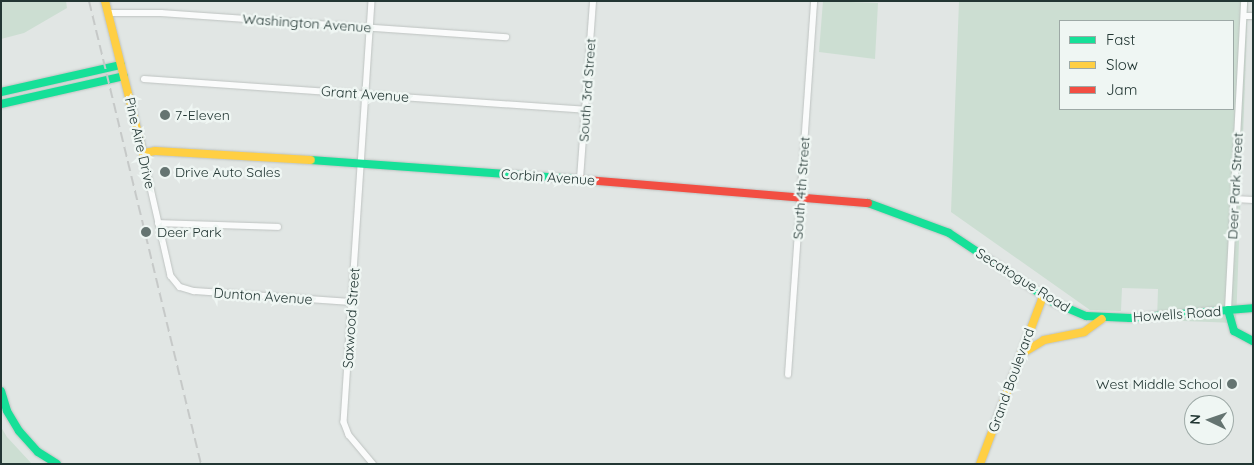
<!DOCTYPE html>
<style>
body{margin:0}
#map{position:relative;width:1254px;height:465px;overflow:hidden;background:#e1e6e4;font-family:Quicksand,sans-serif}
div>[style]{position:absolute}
.green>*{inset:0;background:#ccded2}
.roads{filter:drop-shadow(0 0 1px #bec3c1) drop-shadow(0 0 1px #bec3c1)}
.street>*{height:5.5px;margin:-2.75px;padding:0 2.75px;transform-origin:2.75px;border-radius:2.75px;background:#fafbfb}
.fast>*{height:8px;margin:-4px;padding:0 4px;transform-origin:4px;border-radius:4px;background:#16e098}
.slow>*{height:8px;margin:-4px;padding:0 4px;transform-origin:4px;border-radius:4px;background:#ffcf43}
.jam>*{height:8px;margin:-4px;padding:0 4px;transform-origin:4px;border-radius:4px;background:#f24e42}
.rail>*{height:2px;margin-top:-1px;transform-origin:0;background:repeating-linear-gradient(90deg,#c6c9c8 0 10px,transparent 0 15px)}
.dots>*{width:14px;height:14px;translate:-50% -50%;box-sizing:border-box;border:2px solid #eff6f3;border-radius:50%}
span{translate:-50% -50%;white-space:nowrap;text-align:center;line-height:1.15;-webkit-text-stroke:5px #eff6f3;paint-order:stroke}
.street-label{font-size:14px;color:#223633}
.poi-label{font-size:14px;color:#223633}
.left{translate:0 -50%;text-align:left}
.right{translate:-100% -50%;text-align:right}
.frame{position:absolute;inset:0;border:2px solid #223633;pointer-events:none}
.legend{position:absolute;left:1059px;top:20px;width:175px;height:90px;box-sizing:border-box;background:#eff6f3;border:1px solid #9da9a6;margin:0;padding:6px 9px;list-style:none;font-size:15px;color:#223633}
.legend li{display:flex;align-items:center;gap:10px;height:25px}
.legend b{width:25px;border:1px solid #9da9a6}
.north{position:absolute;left:1184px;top:395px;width:50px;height:50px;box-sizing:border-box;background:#eff6f3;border:1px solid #9da9a6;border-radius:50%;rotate:273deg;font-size:14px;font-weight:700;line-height:20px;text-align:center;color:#223633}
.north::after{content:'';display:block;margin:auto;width:18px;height:22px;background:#657471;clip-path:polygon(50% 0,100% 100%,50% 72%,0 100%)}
</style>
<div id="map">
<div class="green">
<i style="clip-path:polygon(1px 1px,66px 1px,67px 8px,24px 33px,1px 39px)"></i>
<i style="clip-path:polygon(823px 1px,878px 3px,875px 59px,819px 52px)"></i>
<i style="clip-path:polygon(evenodd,959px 1px,1248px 1px,1236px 323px,1157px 320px,1158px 289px,1122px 288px,1121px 311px,1090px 310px,951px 212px,959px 1px,1060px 21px,1233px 21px,1233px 109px,1060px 109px,1060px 21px)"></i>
<i style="clip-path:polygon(1px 427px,7px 437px,32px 464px,1px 464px)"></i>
</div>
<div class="roads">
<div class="street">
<i style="left:372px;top:1px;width:422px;rotate:93.8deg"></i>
<i style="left:344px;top:422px;width:14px;rotate:69deg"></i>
<i style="left:349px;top:435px;width:38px;rotate:50deg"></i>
<i style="left:108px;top:13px;width:53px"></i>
<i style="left:161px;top:13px;width:346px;rotate:4deg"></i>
<i style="left:1244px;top:16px;width:9px"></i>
<i style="left:144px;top:79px;width:442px;rotate:4deg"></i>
<i style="left:143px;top:153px;width:126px;rotate:77.2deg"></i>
<i style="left:171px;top:276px;width:14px;rotate:51deg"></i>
<i style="left:180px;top:287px;width:15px;rotate:16deg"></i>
<i style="left:194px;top:291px;width:158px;rotate:4deg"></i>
<i style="left:580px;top:179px;width:178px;rotate:-85.8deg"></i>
<i style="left:1235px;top:199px;width:18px;rotate:3deg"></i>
<i style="left:158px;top:223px;width:120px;rotate:1.9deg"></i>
<i style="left:1228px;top:310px;width:309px;rotate:-87deg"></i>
<i style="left:788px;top:375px;width:375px;rotate:-86deg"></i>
</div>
<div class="fast">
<i style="left:1px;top:92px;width:123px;rotate:-12.7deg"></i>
<i style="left:1px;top:104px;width:126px;rotate:-12.8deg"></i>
<i style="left:311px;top:160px;width:265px;rotate:4.1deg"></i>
<i style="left:868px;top:203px;width:86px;rotate:20.3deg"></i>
<i style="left:949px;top:233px;width:125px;rotate:33.6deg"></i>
<i style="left:1053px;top:302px;width:36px;rotate:23deg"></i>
<i style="left:1086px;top:316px;width:44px;rotate:2.6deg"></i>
<i style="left:1130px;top:318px;width:123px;rotate:-4.6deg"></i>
<i style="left:1228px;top:310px;width:22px;rotate:74deg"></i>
<i style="left:1234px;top:331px;width:21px;rotate:28deg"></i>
<i style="left:1px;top:391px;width:21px;rotate:73deg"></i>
<i style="left:7px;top:411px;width:23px;rotate:59deg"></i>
<i style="left:19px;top:431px;width:28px;rotate:48deg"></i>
<i style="left:38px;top:452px;width:22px;rotate:32deg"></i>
</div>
<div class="slow">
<i style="left:105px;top:1px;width:157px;rotate:76deg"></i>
<i style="left:143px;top:153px;width:12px;rotate:-9deg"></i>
<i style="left:155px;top:151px;width:156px;rotate:3.3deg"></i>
<i style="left:1021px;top:354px;width:27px;rotate:-31deg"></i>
<i style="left:1044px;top:340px;width:41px;rotate:-11.3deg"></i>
<i style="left:1084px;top:332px;width:22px;rotate:-36deg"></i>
<i style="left:980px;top:464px;width:179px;rotate:-69.4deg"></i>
</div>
<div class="jam">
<i style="left:575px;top:179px;width:294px;rotate:4.7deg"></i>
</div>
</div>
<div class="rail">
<i style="left:89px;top:1px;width:476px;rotate:76.4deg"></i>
</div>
<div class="dots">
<i style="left:165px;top:115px;background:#657471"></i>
<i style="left:165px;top:172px;background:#657471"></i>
<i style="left:146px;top:232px;background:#657471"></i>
<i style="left:1232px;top:384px;background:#657471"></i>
</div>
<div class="street-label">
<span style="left:307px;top:23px;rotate:4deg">Washington Avenue</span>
<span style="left:587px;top:90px;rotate:-86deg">South 3rd Street</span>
<span style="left:365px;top:94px;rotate:4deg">Grant Avenue</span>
<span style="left:140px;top:143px;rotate:77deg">Pine Aire Drive</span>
<span style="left:548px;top:177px;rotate:4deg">Corbin Avenue</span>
<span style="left:1235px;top:186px;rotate:-87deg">Deer Park Street</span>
<span style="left:801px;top:188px;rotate:-86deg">South 4th Street</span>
<span style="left:1023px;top:280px;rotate:32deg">Secatogue Road</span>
<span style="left:263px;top:296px;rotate:4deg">Dunton Avenue</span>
<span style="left:1177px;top:314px;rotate:-4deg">Howells Road</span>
<span style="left:351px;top:318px;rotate:-86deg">Saxwood Street</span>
<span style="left:1011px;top:380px;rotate:-70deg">Grand Boulevard</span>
</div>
<div class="poi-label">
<span class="left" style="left:175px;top:115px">7-Eleven</span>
<span class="left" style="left:175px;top:172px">Drive Auto Sales</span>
<span class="left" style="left:157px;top:232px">Deer Park</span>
<span class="right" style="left:1222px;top:384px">West Middle School</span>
</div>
<div class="frame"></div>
<ul class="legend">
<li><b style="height:6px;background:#16e098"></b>Fast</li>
<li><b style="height:6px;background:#ffcf43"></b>Slow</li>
<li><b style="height:6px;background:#f24e42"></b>Jam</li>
</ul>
<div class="north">N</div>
</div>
